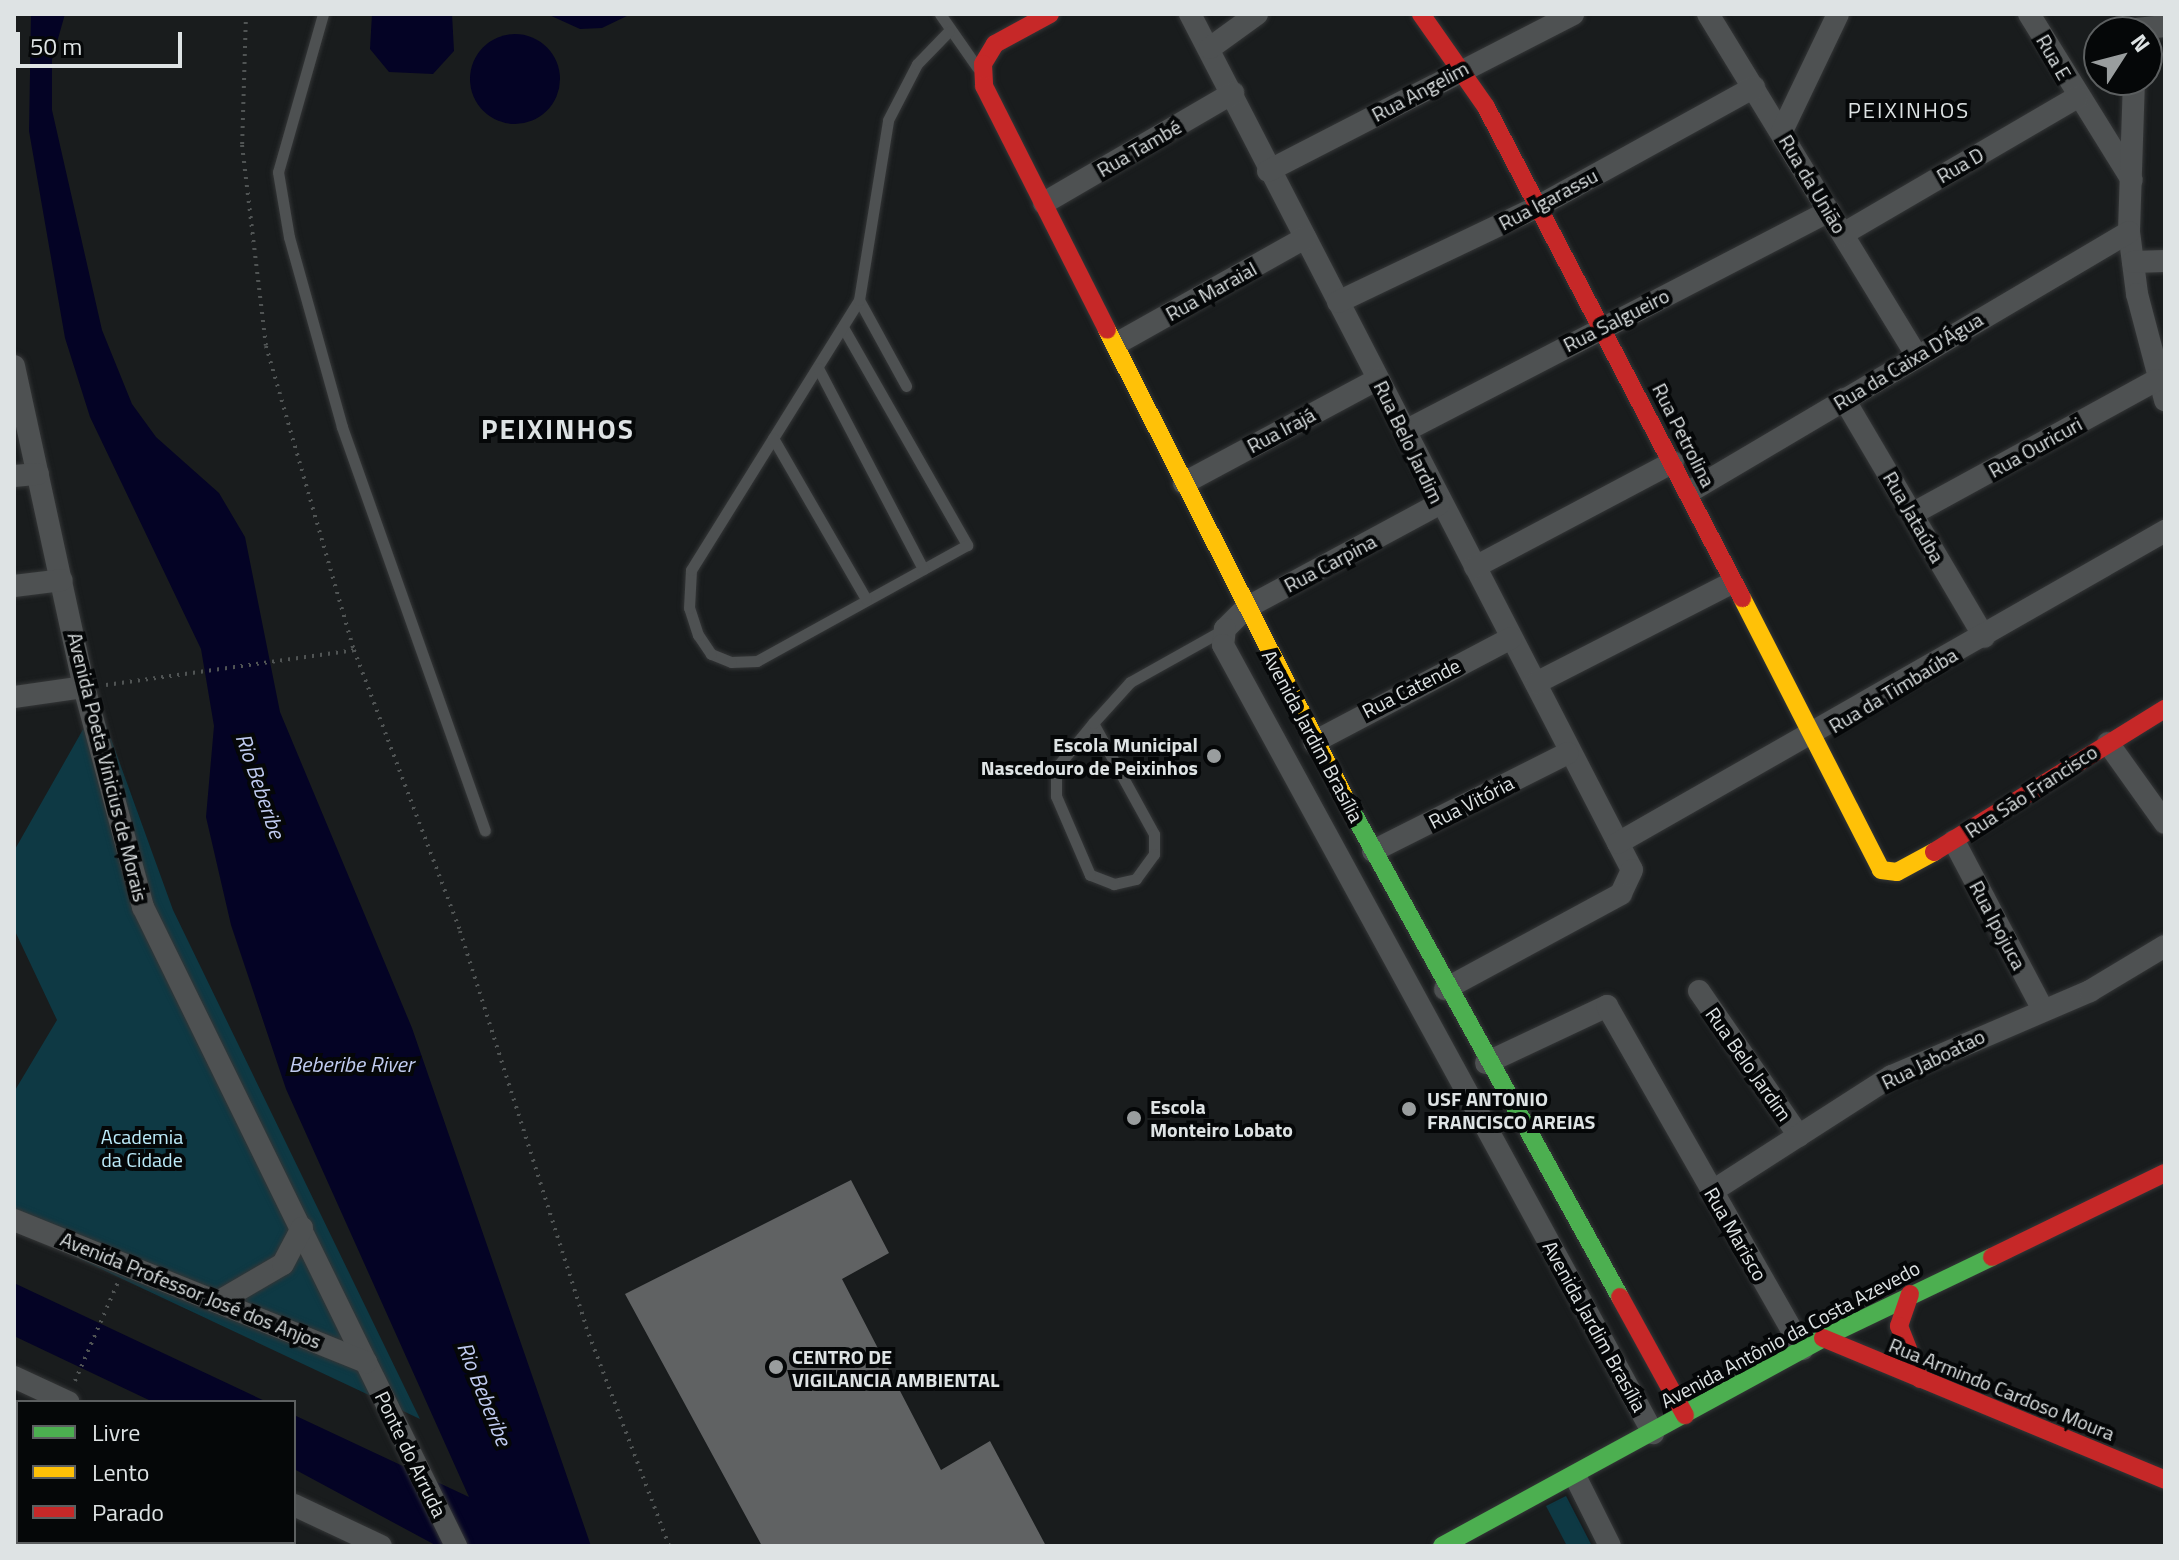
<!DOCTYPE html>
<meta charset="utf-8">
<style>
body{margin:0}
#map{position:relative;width:2179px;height:1560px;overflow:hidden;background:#191c1d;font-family:"Titillium Web",sans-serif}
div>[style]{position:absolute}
.green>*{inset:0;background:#0e3944}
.water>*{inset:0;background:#040325}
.round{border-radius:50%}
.building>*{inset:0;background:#606263}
.path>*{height:4px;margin-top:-2px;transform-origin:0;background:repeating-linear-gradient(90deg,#505454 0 2px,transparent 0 8px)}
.roads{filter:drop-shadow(0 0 2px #343637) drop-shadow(0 0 2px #343637)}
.lane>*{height:11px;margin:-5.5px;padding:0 5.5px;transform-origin:5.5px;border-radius:5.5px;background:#4e5152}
.street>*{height:22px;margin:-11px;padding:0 11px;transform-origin:11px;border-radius:11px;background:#4e5152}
.fast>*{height:18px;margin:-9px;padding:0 9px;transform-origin:9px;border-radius:9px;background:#4caf50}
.slow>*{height:18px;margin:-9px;padding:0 9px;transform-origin:9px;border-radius:9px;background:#ffc107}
.jam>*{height:18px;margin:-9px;padding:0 9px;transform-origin:9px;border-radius:9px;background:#c62828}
.dots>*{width:22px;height:22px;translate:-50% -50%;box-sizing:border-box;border:4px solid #050708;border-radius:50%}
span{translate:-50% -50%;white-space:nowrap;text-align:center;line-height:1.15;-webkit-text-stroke:8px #050708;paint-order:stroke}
.street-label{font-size:20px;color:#dee3e4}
.poi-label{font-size:20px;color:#dee3e4;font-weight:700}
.right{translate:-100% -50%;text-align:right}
.left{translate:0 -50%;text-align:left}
.park-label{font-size:20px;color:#bdecfb}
.neighbourhood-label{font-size:22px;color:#dee3e4;letter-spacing:2px}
.water-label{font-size:22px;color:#c0cbf0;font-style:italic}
.district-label{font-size:28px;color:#dee3e4;font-weight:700;letter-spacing:2px}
.frame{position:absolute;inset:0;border:16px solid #dee3e4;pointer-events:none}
.legend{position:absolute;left:16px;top:1400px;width:280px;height:144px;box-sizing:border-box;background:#050708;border:2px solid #5c5f60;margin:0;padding:10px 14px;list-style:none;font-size:24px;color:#dee3e4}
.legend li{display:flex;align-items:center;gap:16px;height:40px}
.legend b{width:40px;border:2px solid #5c5f60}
.north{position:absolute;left:2083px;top:16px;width:80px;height:80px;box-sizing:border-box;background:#050708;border:2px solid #5c5f60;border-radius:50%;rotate:54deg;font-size:22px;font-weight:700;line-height:32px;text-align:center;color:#dee3e4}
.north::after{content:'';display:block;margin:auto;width:28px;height:36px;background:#999d9e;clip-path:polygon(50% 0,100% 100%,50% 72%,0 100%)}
.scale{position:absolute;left:16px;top:32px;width:166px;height:36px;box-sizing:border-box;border:4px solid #dee3e4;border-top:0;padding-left:10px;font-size:24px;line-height:28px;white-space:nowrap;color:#dee3e4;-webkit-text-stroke:6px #050708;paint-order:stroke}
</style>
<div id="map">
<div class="green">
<i style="clip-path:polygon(98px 703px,173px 910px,420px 1419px,14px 1228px,14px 1092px,57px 1020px,14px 929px,14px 851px)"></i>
<i style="clip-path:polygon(1566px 1496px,1592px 1546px,1567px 1546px,1546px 1506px)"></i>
</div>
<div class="water">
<i style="clip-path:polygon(31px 14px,65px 14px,52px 60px,52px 110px,102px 330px,132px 404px,156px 437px,219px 493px,245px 537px,280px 712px,412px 1028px,591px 1546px,437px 1546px,294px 1469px,294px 1415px,469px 1497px,286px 1089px,231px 925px,206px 817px,214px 726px,201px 649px,90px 417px,65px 338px,29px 131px)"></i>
<i style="clip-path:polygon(372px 14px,452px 14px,454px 51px,433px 74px,389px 72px,370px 49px)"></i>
<i style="clip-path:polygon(547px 14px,631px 14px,602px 28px,580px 29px)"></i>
<i class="round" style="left:470px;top:34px;width:90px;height:90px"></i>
<i style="clip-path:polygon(14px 1283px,267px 1402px,153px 1402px,14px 1336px)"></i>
</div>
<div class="building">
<i style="clip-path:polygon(851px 1180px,889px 1253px,842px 1279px,941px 1470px,990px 1441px,1046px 1546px,762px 1546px,625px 1294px)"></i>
</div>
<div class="path">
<i style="left:246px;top:14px;width:131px;rotate:91.7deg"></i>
<i style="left:242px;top:145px;width:202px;rotate:83.2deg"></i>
<i style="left:266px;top:346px;width:316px;rotate:73.9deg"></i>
<i style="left:354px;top:650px;width:300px;rotate:69.3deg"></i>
<i style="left:460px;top:931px;width:416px;rotate:72.3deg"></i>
<i style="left:586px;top:1327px;width:234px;rotate:69.2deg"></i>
<i style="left:106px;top:685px;width:250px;rotate:-8deg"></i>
<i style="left:75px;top:1381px;width:108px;rotate:-66.5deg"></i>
</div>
<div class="roads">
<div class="lane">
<i style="left:323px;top:14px;width:164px;rotate:105.9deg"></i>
<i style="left:278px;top:172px;width:66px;rotate:80.4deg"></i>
<i style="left:289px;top:237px;width:197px;rotate:74.4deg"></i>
<i style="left:342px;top:427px;width:428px;rotate:70.5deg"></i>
<i style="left:940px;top:14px;width:65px;rotate:55.1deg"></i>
<i style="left:859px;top:300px;width:98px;rotate:61.3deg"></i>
<i style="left:844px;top:329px;width:249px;rotate:60.3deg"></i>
<i style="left:967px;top:545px;width:240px;rotate:151.1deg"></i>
<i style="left:757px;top:661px;width:26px;rotate:178deg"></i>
<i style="left:731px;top:662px;width:22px;rotate:-158deg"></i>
<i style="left:711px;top:654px;width:23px;rotate:-124deg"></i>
<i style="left:698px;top:635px;width:28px;rotate:-108deg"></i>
<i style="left:689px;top:608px;width:38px;rotate:-87deg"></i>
<i style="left:691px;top:570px;width:318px;rotate:-58.1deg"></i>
<i style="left:859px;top:300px;width:182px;rotate:-80.8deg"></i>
<i style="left:888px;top:120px;width:63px;rotate:-62.6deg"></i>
<i style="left:917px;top:64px;width:45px;rotate:-45.9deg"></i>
<i style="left:818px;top:368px;width:227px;rotate:62.4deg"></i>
<i style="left:773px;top:438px;width:186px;rotate:60deg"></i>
<i style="left:1093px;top:723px;width:127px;rotate:61.2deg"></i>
<i style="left:1154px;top:834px;width:20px;rotate:90deg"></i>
<i style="left:1154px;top:854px;width:31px;rotate:126deg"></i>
<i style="left:1136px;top:879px;width:23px;rotate:167deg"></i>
<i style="left:1114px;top:884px;width:26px;rotate:-159deg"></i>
<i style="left:1090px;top:875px;width:86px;rotate:-113.3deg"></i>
<i style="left:1056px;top:796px;width:28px;rotate:-90deg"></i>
<i style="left:1056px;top:768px;width:58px;rotate:-50.6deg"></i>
<i style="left:1093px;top:723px;width:55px;rotate:-47.9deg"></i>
<i style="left:1130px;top:682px;width:109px;rotate:-29.2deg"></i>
</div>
<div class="street">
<i style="left:1190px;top:14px;width:963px;rotate:62.69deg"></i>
<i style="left:1632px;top:870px;width:26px;rotate:115deg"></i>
<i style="left:1621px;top:894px;width:200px;rotate:151.6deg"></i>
<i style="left:1708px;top:14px;width:399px;rotate:58.6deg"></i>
<i style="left:2029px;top:14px;width:195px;rotate:58.2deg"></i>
<i style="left:2136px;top:29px;width:29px;rotate:-6deg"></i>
<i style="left:1210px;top:48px;width:58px;rotate:-35.9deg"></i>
<i style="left:2134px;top:80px;width:152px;rotate:91.9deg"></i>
<i style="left:2129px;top:232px;width:63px;rotate:82.6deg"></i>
<i style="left:2137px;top:294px;width:110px;rotate:75.2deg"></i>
<i style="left:1782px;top:131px;width:130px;rotate:-64.4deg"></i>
<i style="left:1268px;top:171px;width:343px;rotate:-27.2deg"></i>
<i style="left:1044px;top:203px;width:219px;rotate:-30.2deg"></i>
<i style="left:1843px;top:234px;width:271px;rotate:-30.3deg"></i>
<i style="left:2133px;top:262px;width:32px;rotate:-2deg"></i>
<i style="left:1338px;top:302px;width:221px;rotate:-25.5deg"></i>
<i style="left:1537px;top:207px;width:248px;rotate:-28.9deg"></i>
<i style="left:1116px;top:344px;width:217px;rotate:-29.3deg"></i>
<i style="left:14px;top:366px;width:329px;rotate:77.7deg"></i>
<i style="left:84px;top:687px;width:228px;rotate:75deg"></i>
<i style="left:143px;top:907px;width:712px;rotate:63.9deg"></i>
<i style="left:1844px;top:399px;width:276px;rotate:59.5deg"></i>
<i style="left:1405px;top:431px;width:478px;rotate:-27.4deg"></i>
<i style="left:14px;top:476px;width:24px;rotate:-5deg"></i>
<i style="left:1184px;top:483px;width:220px;rotate:-28.2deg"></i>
<i style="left:1689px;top:492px;width:511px;rotate:-30.58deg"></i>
<i style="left:1439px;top:504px;width:219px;rotate:151.7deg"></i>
<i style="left:1246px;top:608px;width:30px;rotate:135deg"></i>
<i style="left:1225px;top:629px;width:16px;rotate:97deg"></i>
<i style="left:1223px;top:645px;width:898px;rotate:61.38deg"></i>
<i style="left:1912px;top:514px;width:279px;rotate:-28.7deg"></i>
<i style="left:1475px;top:567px;width:224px;rotate:-27.9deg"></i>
<i style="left:14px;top:586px;width:48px;rotate:-7.1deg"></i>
<i style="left:1536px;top:683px;width:219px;rotate:-27.1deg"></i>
<i style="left:14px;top:697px;width:71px;rotate:-8.1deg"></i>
<i style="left:1314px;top:742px;width:223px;rotate:-27.8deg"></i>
<i style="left:2108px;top:743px;width:98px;rotate:54.5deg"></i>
<i style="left:1954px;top:841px;width:189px;rotate:62.2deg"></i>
<i style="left:1618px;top:843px;width:630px;rotate:-29.7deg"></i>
<i style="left:1373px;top:851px;width:218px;rotate:-26.7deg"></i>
<i style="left:1699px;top:991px;width:176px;rotate:55.4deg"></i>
<i style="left:1486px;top:1063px;width:134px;rotate:-25.2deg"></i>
<i style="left:1607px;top:1006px;width:395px;rotate:60.3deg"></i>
<i style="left:1711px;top:1192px;width:215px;rotate:-32.7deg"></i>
<i style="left:1892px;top:1076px;width:215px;rotate:-23.2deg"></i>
<i style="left:2090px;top:991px;width:87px;rotate:-31deg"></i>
<i style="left:14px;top:1220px;width:380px;rotate:22deg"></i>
<i style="left:223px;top:1299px;width:69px;rotate:-30.3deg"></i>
<i style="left:283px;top:1264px;width:41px;rotate:-62.2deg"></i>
<i style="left:14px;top:1377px;width:60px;rotate:24.8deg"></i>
<i style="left:1575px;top:1476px;width:78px;rotate:63.4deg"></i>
<i style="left:14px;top:1502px;width:4px;rotate:27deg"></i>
<i style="left:294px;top:1505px;width:96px;rotate:25.2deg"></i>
<i style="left:99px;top:1542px;width:9px;rotate:27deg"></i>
<i style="left:135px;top:1546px;width:4px;rotate:-63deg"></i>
</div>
<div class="fast">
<i style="left:1348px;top:804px;width:563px;rotate:61.11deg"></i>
<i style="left:1442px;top:1546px;width:434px;rotate:-28.6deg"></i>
<i style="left:1823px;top:1338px;width:187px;rotate:-25.6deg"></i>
</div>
<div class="slow">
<i style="left:1107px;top:330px;width:532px;rotate:63.05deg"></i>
<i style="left:1742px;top:598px;width:305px;rotate:62.9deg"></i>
<i style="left:1881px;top:870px;width:16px;rotate:7deg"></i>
<i style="left:1897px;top:872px;width:42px;rotate:-28.4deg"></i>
</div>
<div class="jam">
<i style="left:1050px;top:14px;width:63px;rotate:151.4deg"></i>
<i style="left:995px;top:44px;width:23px;rotate:121deg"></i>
<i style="left:983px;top:64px;width:22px;rotate:87deg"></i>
<i style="left:984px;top:86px;width:273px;rotate:63.2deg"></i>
<i style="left:1421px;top:14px;width:113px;rotate:55deg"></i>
<i style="left:1486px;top:107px;width:554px;rotate:62.46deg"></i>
<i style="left:1934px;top:852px;width:272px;rotate:-31.8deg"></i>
<i style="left:1992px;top:1257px;width:192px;rotate:-25.9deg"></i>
<i style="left:1910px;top:1294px;width:34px;rotate:109deg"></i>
<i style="left:1899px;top:1326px;width:57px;rotate:68.4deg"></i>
<i style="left:1620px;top:1297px;width:135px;rotate:61.2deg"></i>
<i style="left:1823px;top:1338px;width:370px;rotate:22.5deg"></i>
</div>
</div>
<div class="dots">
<i style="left:1214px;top:756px;background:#999d9e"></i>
<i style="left:1409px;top:1109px;background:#999d9e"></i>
<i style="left:1134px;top:1118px;background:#999d9e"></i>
<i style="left:776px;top:1367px;background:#999d9e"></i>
</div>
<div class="street-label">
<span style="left:2054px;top:57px;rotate:60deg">Rua E</span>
<span style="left:1420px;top:91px;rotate:-28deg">Rua Angelim</span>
<span style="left:1139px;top:148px;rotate:-30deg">Rua També</span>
<span style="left:1960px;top:165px;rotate:-30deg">Rua D</span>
<span style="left:1813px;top:184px;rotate:59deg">Rua da União</span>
<span style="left:1548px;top:199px;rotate:-28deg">Rua Igarassu</span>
<span style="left:1211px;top:291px;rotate:-29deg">Rua Maraial</span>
<span style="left:1616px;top:320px;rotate:-27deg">Rua Salgueiro</span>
<span style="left:1908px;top:361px;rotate:-31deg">Rua da Caixa D'Água</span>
<span style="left:1281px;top:430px;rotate:-28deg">Rua Irajá</span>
<span style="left:1684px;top:435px;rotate:63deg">Rua Petrolina</span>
<span style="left:1409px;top:442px;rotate:64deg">Rua Belo Jardim</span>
<span style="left:2035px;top:447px;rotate:-29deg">Rua Ouricuri</span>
<span style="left:1914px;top:517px;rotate:60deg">Rua Jataúba</span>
<span style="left:1330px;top:563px;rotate:-28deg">Rua Carpina</span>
<span style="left:1411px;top:688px;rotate:-27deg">Rua Catende</span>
<span style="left:1893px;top:690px;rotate:-31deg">Rua da Timbaúba</span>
<span style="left:1313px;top:736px;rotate:62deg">Avenida Jardim Brasília</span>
<span style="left:108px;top:767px;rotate:76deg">Avenida Poeta Vinicius de Morais</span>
<span style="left:2031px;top:791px;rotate:-33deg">Rua São Francisco</span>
<span style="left:1471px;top:802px;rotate:-27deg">Rua Vitória</span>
<span style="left:1998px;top:925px;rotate:62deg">Rua Ipojuca</span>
<span style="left:1933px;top:1059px;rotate:-26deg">Rua Jaboatao</span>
<span style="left:1749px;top:1064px;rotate:55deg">Rua Belo Jardim</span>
<span style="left:1736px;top:1234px;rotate:60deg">Rua Marisco</span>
<span style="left:191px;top:1290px;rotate:22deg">Avenida Professor José dos Anjos</span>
<span style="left:1595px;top:1326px;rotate:61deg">Avenida Jardim Brasília</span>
<span style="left:1790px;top:1334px;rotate:-28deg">Avenida Antônio da Costa Azevedo</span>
<span style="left:2002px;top:1389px;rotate:22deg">Rua Armindo Cardoso Moura</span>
<span style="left:411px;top:1454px;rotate:64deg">Ponte do Arruda</span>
</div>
<div class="poi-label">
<span class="right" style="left:1198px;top:756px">Escola Municipal<br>Nascedouro de Peixinhos</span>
<span class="left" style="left:1427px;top:1110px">USF ANTONIO<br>FRANCISCO AREIAS</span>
<span class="left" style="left:1150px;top:1118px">Escola<br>Monteiro Lobato</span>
<span class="left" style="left:792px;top:1368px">CENTRO DE<br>VIGILANCIA AMBIENTAL</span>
</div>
<div class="park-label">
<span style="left:142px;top:1148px">Academia<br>da Cidade</span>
</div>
<div class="neighbourhood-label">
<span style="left:1909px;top:111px">PEIXINHOS</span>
</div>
<div class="water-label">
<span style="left:260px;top:786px;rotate:71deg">Rio Beberibe</span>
<span style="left:351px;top:1065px">Beberibe River</span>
<span style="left:484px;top:1394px;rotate:68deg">Rio Beberibe</span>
</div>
<div class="district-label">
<span style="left:558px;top:429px">PEIXINHOS</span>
</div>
<div class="frame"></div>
<ul class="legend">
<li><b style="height:10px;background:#4caf50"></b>Livre</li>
<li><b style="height:10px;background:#ffc107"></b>Lento</li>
<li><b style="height:10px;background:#c62828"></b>Parado</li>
</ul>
<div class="north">N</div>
<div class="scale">50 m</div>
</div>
